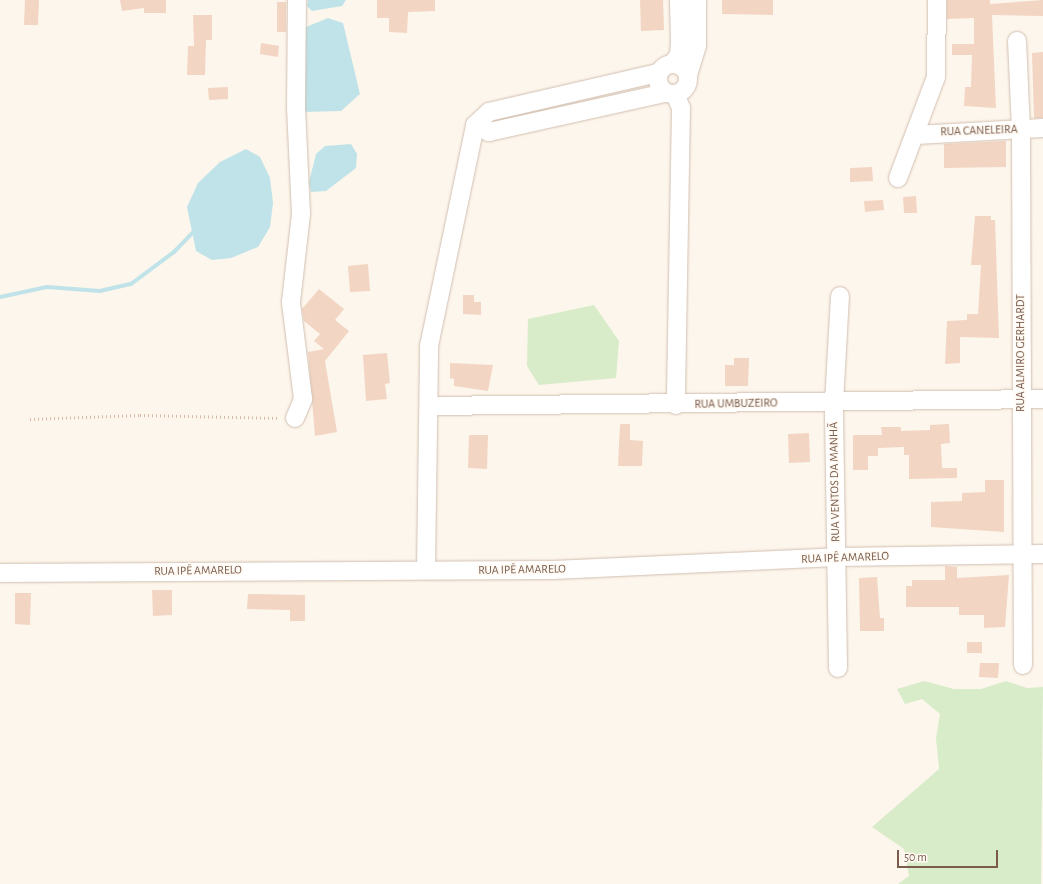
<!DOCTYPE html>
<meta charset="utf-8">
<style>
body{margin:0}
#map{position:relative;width:1043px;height:884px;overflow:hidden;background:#fdf6ec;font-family:"Alegreya Sans",sans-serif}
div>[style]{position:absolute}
.green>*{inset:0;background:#d8ecc9}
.water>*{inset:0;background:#bfe3e8}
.stream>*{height:4px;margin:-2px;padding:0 2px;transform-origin:2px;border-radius:2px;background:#bfe3e8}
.building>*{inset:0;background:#f3d5c3}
.path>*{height:2.5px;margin-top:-1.25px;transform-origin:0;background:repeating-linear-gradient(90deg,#d9b8a5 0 1px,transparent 0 4px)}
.roads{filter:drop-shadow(0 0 1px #d1beb0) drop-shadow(0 0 1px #d1beb0)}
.minor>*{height:18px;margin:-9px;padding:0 9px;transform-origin:9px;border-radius:9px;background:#fff}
.minor>.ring{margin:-9px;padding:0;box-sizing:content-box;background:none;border:18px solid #fff;border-radius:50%}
span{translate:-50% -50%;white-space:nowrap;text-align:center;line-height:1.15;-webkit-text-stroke:3px #fffaf3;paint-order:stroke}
.street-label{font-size:12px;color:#7a5c4d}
.scale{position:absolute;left:897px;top:850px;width:101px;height:18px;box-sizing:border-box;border:2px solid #7a5c4d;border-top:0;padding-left:5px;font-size:12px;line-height:14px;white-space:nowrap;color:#7a5c4d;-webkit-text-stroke:3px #fffaf3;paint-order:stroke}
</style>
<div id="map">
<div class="green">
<i style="clip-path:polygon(594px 305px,619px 341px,616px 378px,539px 385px,527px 366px,528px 319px)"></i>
<i style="clip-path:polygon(924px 681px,954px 689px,981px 689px,1006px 681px,1027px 688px,1043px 687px,1041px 884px,898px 884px,909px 876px,904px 849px,872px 827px,939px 769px,936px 738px,940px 714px,922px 699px,905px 704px,897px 689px)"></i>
</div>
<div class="water">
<i style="clip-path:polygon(308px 0,346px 0,342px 6px,312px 11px,307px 6px)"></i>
<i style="clip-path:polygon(328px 18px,343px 23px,360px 94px,341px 111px,302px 112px,306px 27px)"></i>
<i style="clip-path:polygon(351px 144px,357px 154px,356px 168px,326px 191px,311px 192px,309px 182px,316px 154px,325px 146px)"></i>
<i style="clip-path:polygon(246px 149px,260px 157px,270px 178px,273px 203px,270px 227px,258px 247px,231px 258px,212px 260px,196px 251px,187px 207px,198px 183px,220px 162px)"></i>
</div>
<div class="stream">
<i style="left:0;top:297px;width:48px;rotate:-12deg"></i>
<i style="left:47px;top:287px;width:53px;rotate:4.3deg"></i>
<i style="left:100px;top:291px;width:32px;rotate:-13deg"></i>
<i style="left:131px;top:284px;width:54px;rotate:-36.7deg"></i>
<i style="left:174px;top:252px;width:30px;rotate:-46deg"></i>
</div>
<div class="building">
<i style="clip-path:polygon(25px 0,39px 0,38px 25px,24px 25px)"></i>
<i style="clip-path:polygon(120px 0,166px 0,166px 13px,144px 13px,144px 8px,122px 11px)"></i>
<i style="clip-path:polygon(377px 0,435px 0,435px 11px,408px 12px,407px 33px,389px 32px,389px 18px,377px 18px)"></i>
<i style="clip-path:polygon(640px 0,663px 0,664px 30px,641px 31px)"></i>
<i style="clip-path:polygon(722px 0,773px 0,773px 15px,722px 14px)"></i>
<i style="clip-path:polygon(947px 0,990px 0,990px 4px,1043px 0,1043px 16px,992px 15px,996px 108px,964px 106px,965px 87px,971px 87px,972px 55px,952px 55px,952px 44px,974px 44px,974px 18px,947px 19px)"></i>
<i style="clip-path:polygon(277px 2px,286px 2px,286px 32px,277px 32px)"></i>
<i style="clip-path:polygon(193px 15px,212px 15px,212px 40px,206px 40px,205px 75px,187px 75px,188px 46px,194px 46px)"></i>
<i style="clip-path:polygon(261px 43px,279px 46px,278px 57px,260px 54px)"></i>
<i style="clip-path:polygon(1043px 52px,1043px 118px,1034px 118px,1032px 53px)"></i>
<i style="clip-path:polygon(228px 87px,228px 99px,209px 100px,208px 88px)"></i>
<i style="clip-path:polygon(1006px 141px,1006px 167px,944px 168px,944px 144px)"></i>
<i style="clip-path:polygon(872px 167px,873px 181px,850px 182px,850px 168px)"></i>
<i style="clip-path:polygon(916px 196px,917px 213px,904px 213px,903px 197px)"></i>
<i style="clip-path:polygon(883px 200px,884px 210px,865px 212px,864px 201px)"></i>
<i style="clip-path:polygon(975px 216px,991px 216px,991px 220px,995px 220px,999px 338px,960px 337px,960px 363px,945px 364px,947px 321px,967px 320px,967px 314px,978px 314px,981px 265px,971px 265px)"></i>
<i style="clip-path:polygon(368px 264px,370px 291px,350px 292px,348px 266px)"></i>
<i style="clip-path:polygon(319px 289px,344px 309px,335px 320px,349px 331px,325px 361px,337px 432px,315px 436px,308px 352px,324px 349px,314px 341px,320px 334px,304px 321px,302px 309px)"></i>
<i style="clip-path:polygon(463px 295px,474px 295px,474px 302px,481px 302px,481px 315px,463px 314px)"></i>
<i style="clip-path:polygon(387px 353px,390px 383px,385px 384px,387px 399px,366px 401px,363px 355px)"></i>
<i style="clip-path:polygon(734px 358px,749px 358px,748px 386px,725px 386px,725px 365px,734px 365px)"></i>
<i style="clip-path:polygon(450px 363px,493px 365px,488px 391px,454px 386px,454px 379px,450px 378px)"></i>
<i style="clip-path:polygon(620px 424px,630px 424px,630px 440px,643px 441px,642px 466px,618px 466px)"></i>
<i style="clip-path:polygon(949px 424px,950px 443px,941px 444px,942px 468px,957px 468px,957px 478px,909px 479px,909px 455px,904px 455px,904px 447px,878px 448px,878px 456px,868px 456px,868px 470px,853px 470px,853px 435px,882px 435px,881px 427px,901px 427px,901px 431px,930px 430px,930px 425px)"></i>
<i style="clip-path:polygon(809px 433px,810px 462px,789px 463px,788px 434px)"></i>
<i style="clip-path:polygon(469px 435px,488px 435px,487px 469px,468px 468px)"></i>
<i style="clip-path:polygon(985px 480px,1004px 480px,1004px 532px,931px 527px,931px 502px,962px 501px,962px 493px,985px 492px)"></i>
<i style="clip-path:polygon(945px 566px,957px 567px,957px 578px,1009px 575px,1005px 627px,984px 628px,984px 615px,959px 615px,959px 607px,906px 607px,906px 586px,912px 586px,912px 580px,945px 580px)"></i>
<i style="clip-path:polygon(877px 577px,880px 618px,884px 618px,884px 631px,860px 631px,859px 578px)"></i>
<i style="clip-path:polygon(152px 590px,172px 590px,172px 615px,153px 616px)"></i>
<i style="clip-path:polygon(15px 593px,31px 593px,30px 625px,15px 624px)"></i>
<i style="clip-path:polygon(248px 594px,305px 595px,305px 621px,290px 621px,290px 610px,247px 609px)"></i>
<i style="clip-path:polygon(967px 642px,982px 642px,982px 653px,967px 653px)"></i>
<i style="clip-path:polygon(980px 663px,999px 663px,998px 678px,979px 677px)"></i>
</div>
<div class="path">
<i style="left:30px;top:419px;width:110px;rotate:-2.1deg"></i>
<i style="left:140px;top:415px;width:140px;rotate:1.2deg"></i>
</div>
<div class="roads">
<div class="minor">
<i style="left:1017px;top:41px;width:89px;rotate:87.4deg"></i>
<i style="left:1021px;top:130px;width:535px;rotate:89.79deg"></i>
<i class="ring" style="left:658px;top:64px;width:12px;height:12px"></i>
<i style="left:672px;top:64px;width:11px;rotate:-52deg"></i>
<i style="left:679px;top:55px;width:13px;rotate:-86deg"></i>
<i style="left:680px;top:42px;width:42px;rotate:-91.4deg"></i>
<i style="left:688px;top:75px;width:30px;rotate:-73deg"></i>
<i style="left:697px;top:46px;width:46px;rotate:-90deg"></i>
<i style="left:675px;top:94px;width:15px;rotate:67deg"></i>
<i style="left:681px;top:108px;width:297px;rotate:91deg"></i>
<i style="left:475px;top:125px;width:16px;rotate:27deg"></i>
<i style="left:489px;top:132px;width:180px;rotate:-12.5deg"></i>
<i style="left:916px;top:135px;width:127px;rotate:-3.2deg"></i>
<i style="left:898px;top:178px;width:108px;rotate:-69.4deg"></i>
<i style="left:936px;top:77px;width:77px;rotate:-89.3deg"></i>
<i style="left:429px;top:406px;width:614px;rotate:-0.65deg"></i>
<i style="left:295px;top:418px;width:21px;rotate:-67deg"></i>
<i style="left:303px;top:399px;width:98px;rotate:-97.1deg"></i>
<i style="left:291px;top:302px;width:89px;rotate:-83.5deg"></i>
<i style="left:301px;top:214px;width:107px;rotate:-92.7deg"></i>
<i style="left:296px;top:107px;width:107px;rotate:-89.5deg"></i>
<i style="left:426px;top:570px;width:224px;rotate:-89.2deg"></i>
<i style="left:429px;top:346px;width:226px;rotate:-78.2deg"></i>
<i style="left:475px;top:125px;width:19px;rotate:-43deg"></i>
<i style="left:489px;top:112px;width:173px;rotate:-13deg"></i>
<i style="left:0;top:573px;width:553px;rotate:-0.31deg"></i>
<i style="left:553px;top:570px;width:284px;rotate:-2.6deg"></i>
<i style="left:837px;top:557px;width:206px;rotate:-0.8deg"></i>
<i style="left:838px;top:668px;width:265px;rotate:-90.9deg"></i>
<i style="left:834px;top:403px;width:107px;rotate:-86.8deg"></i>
</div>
</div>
<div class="street-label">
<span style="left:979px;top:131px;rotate:-2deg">RUA CANELEIRA</span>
<span style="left:1021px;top:353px;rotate:-90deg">RUA ALMIRO GERHARDT</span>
<span style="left:736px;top:404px;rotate:-1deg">RUA UMBUZEIRO</span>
<span style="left:835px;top:482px;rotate:-91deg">RUA VENTOS DA MANHÃ</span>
<span style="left:845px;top:558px;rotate:-2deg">RUA IPÊ AMARELO</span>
<span style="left:522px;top:570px;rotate:-1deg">RUA IPÊ AMARELO</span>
<span style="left:198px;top:571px;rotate:-1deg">RUA IPÊ AMARELO</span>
</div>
<div class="scale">50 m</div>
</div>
